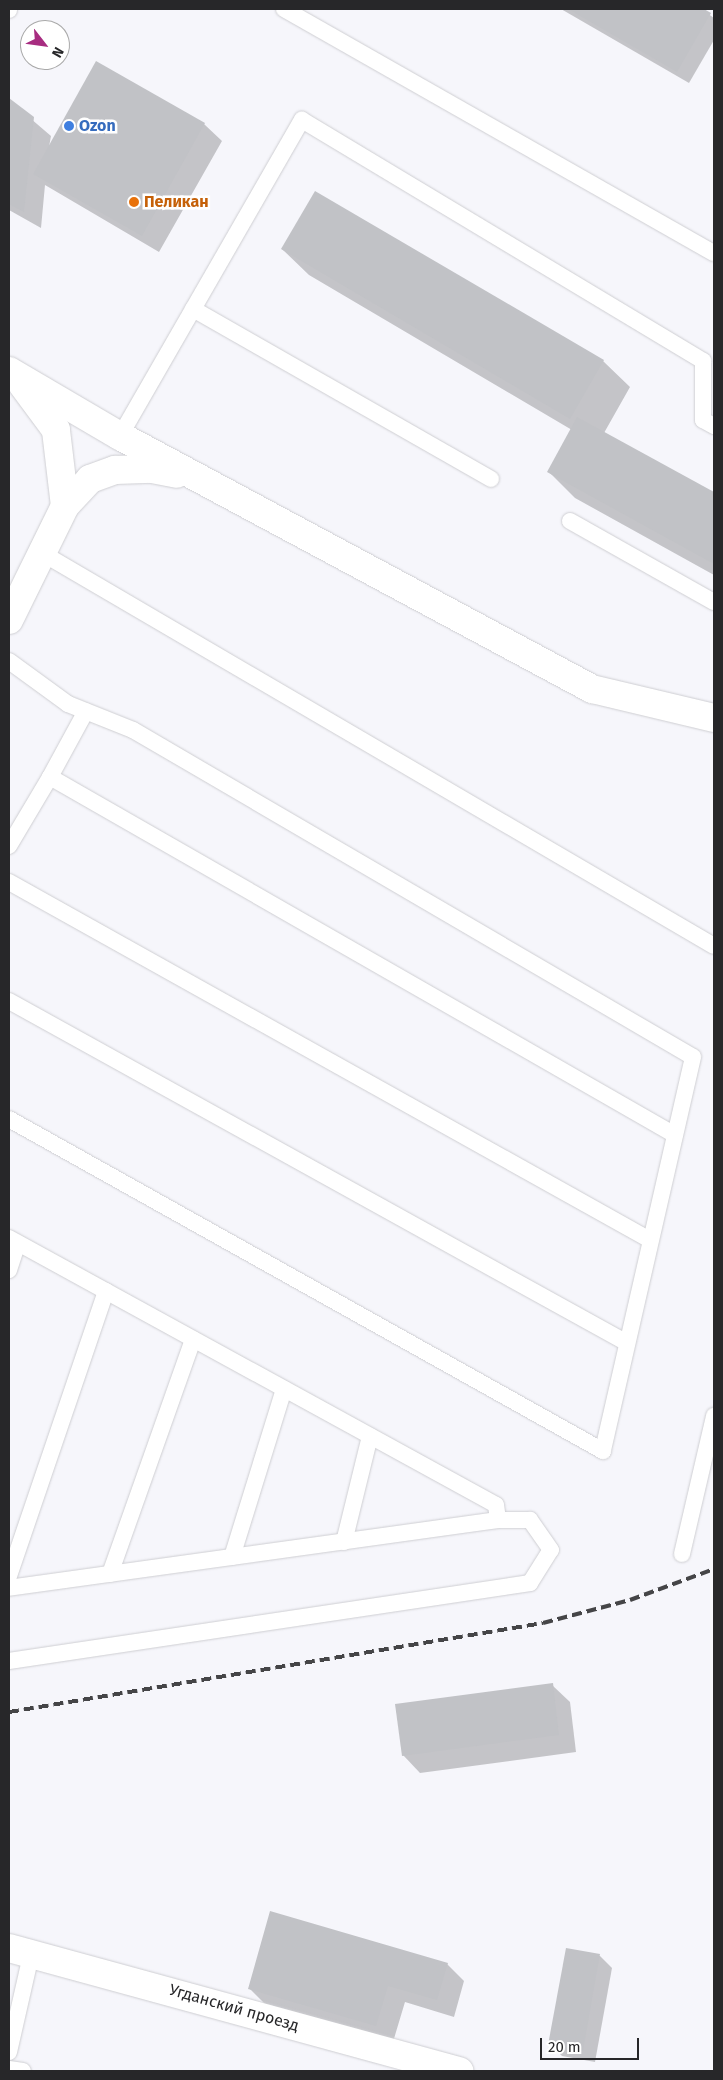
<!DOCTYPE html>
<meta charset="utf-8">
<style>
body{margin:0}
#map{position:relative;width:723px;height:2080px;overflow:hidden;background:#f6f6fb;font-family:"Fira Sans",sans-serif}
div>[style]{position:absolute}
.shadow>*{inset:0;background:#0003}
.building>*{inset:0;background:#c1c2c6}
.roads{filter:drop-shadow(0 0 1px #ceced2) drop-shadow(0 0 1px #ceced2)}
.lane>*{height:16px;margin:-8px;padding:0 8px;transform-origin:8px;border-radius:8px;background:#fff}
.street>*{height:28px;margin:-14px;padding:0 14px;transform-origin:14px;border-radius:14px;background:#fff}
.rail>*{height:4px;margin-top:-2px;transform-origin:0;background:repeating-linear-gradient(90deg,#454547 0 10px,transparent 0 15px)}
.dots>*{width:14px;height:14px;translate:-50% -50%;box-sizing:border-box;border:2px solid #fff;border-radius:50%}
span{translate:-50% -50%;white-space:nowrap;text-align:center;line-height:1.15;-webkit-text-stroke:5px #fff;paint-order:stroke}
.shop-label{font-size:16px;color:#366cbe;font-weight:700}
.left{translate:0 -50%;text-align:left}
.food-label{font-size:16px;color:#c56008;font-weight:700}
.street-label{font-size:16px;color:#272729}
.frame{position:absolute;inset:0;border:10px solid #272729;pointer-events:none}
.north{position:absolute;left:20px;top:20px;width:50px;height:50px;box-sizing:border-box;background:#fff;border:1px solid #a9a9a9;border-radius:50%;rotate:120deg;font-size:14px;font-weight:700;line-height:20px;text-align:center;color:#272729}
.north::after{content:'';display:block;margin:auto;width:18px;height:22px;background:#a72c80;clip-path:polygon(50% 0,100% 100%,50% 72%,0 100%)}
.scale{position:absolute;left:540px;top:2038px;width:99px;height:22px;box-sizing:border-box;border:2px solid #272729;border-top:0;padding-left:6px;font-size:15px;line-height:18px;white-space:nowrap;color:#272729;-webkit-text-stroke:4px #fff;paint-order:stroke}
</style>
<div id="map">
<div class="shadow">
<i style="clip-path:polygon(561px 9px,701px 9px,714px 18px,714px 40px,689px 83px)"></i>
<i style="clip-path:polygon(9px 100px,51px 136px,49px 147px,204px 124px,222px 141px,159px 252px,45px 185px,41px 228px,9px 210px)"></i>
<i style="clip-path:polygon(315px 193px,603px 361px,630px 387px,604px 433px,714px 494px,714px 575px,575px 498px,549px 472px,572px 430px,309px 275px,282px 249px)"></i>
<i style="clip-path:polygon(552px 1685px,570px 1702px,576px 1752px,420px 1773px,403px 1755px)"></i>
<i style="clip-path:polygon(567px 1950px,600px 1956px,612px 1968px,595px 2062px,562px 2056px,550px 2044px)"></i>
<i style="clip-path:polygon(447px 1964px,464px 1981px,454px 2017px,405px 2002px,393px 2042px,266px 2005px,249px 1988px)"></i>
</div>
<div class="building">
<i style="clip-path:polygon(568px 9px,704px 9px,711px 13px,677px 72px)"></i>
<i style="clip-path:polygon(96px 61px,205px 123px,142px 236px,33px 174px)"></i>
<i style="clip-path:polygon(9px 98px,34px 117px,24px 212px,9px 204px)"></i>
<i style="clip-path:polygon(315px 191px,604px 360px,570px 419px,281px 249px)"></i>
<i style="clip-path:polygon(577px 417px,714px 492px,714px 564px,547px 472px)"></i>
<i style="clip-path:polygon(553px 1683px,559px 1735px,402px 1756px,395px 1704px)"></i>
<i style="clip-path:polygon(270px 1911px,448px 1963px,437px 2000px,388px 1986px,376px 2026px,248px 1989px)"></i>
<i style="clip-path:polygon(566px 1948px,600px 1954px,583px 2051px,548px 2045px)"></i>
</div>
<div class="roads">
<div class="lane">
<i style="left:284px;top:9px;width:494px;rotate:29.6deg"></i>
<i style="left:9px;top:10px;width:1px;rotate:-90deg"></i>
<i style="left:193px;top:309px;width:343px;rotate:29.7deg"></i>
<i style="left:120px;top:436px;width:365px;rotate:-60.1deg"></i>
<i style="left:302px;top:120px;width:468px;rotate:31deg"></i>
<i style="left:703px;top:361px;width:59px;rotate:90deg"></i>
<i style="left:703px;top:420px;width:13px;rotate:29deg"></i>
<i style="left:570px;top:521px;width:165px;rotate:29.4deg"></i>
<i style="left:42px;top:553px;width:778px;rotate:30.32deg"></i>
<i style="left:9px;top:661px;width:73px;rotate:36.1deg"></i>
<i style="left:68px;top:704px;width:70px;rotate:21.8deg"></i>
<i style="left:133px;top:730px;width:648px;rotate:30.28deg"></i>
<i style="left:693px;top:1057px;width:404px;rotate:102.9deg"></i>
<i style="left:603px;top:1451px;width:680px;rotate:-150.8deg"></i>
<i style="left:50px;top:777px;width:75px;rotate:-61.4deg"></i>
<i style="left:9px;top:846px;width:80px;rotate:-59.3deg"></i>
<i style="left:50px;top:777px;width:720px;rotate:29.8deg"></i>
<i style="left:9px;top:882px;width:734px;rotate:29.18deg"></i>
<i style="left:9px;top:1001px;width:706px;rotate:28.96deg"></i>
<i style="left:9px;top:1238px;width:555px;rotate:28.73deg"></i>
<i style="left:496px;top:1505px;width:15px;rotate:82deg"></i>
<i style="left:498px;top:1520px;width:494px;rotate:172.1deg"></i>
<i style="left:9px;top:1270px;width:28px;rotate:-72deg"></i>
<i style="left:344px;top:1542px;width:109px;rotate:-76.2deg"></i>
<i style="left:682px;top:1554px;width:142px;rotate:-76.9deg"></i>
<i style="left:232px;top:1557px;width:176px;rotate:-72.8deg"></i>
<i style="left:110px;top:1574px;width:249px;rotate:-70.5deg"></i>
<i style="left:9px;top:1576px;width:301px;rotate:-71.2deg"></i>
<i style="left:9px;top:1661px;width:527px;rotate:-8.51deg"></i>
<i style="left:530px;top:1583px;width:39px;rotate:-58deg"></i>
<i style="left:551px;top:1550px;width:37px;rotate:-125deg"></i>
<i style="left:530px;top:1520px;width:32px;rotate:180deg"></i>
<i style="left:9px;top:2052px;width:104px;rotate:-77.2deg"></i>
<i style="left:9px;top:2069px;width:14px;rotate:8deg"></i>
</div>
<div class="street">
<i style="left:9px;top:371px;width:129px;rotate:30.4deg"></i>
<i style="left:120px;top:436px;width:536px;rotate:28.19deg"></i>
<i style="left:592px;top:689px;width:125px;rotate:13.4deg"></i>
<i style="left:65px;top:506px;width:37px;rotate:-47deg"></i>
<i style="left:90px;top:479px;width:27px;rotate:-20deg"></i>
<i style="left:115px;top:470px;width:37px;rotate:-2deg"></i>
<i style="left:152px;top:469px;width:25px;rotate:11deg"></i>
<i style="left:9px;top:620px;width:127px;rotate:-63.8deg"></i>
<i style="left:65px;top:506px;width:77px;rotate:-96.8deg"></i>
<i style="left:56px;top:430px;width:57px;rotate:-126.5deg"></i>
<i style="left:9px;top:1948px;width:467px;rotate:15.3deg"></i>
</div>
</div>
<div class="rail">
<i style="left:9px;top:1712px;width:541px;rotate:-9.46deg"></i>
<i style="left:543px;top:1623px;width:90px;rotate:-14.8deg"></i>
<i style="left:630px;top:1600px;width:90px;rotate:-20.3deg"></i>
</div>
<div class="dots">
<i style="left:69px;top:126px;background:#3f7fe0"></i>
<i style="left:134px;top:202px;background:#e8710a"></i>
</div>
<div class="shop-label">
<span class="left" style="left:79px;top:126px">Ozon</span>
</div>
<div class="food-label">
<span class="left" style="left:144px;top:202px">Пеликан</span>
</div>
<div class="street-label">
<span style="left:234px;top:2008px;rotate:16deg">Угданский проезд</span>
</div>
<div class="frame"></div>
<div class="north">N</div>
<div class="scale">20 m</div>
</div>
